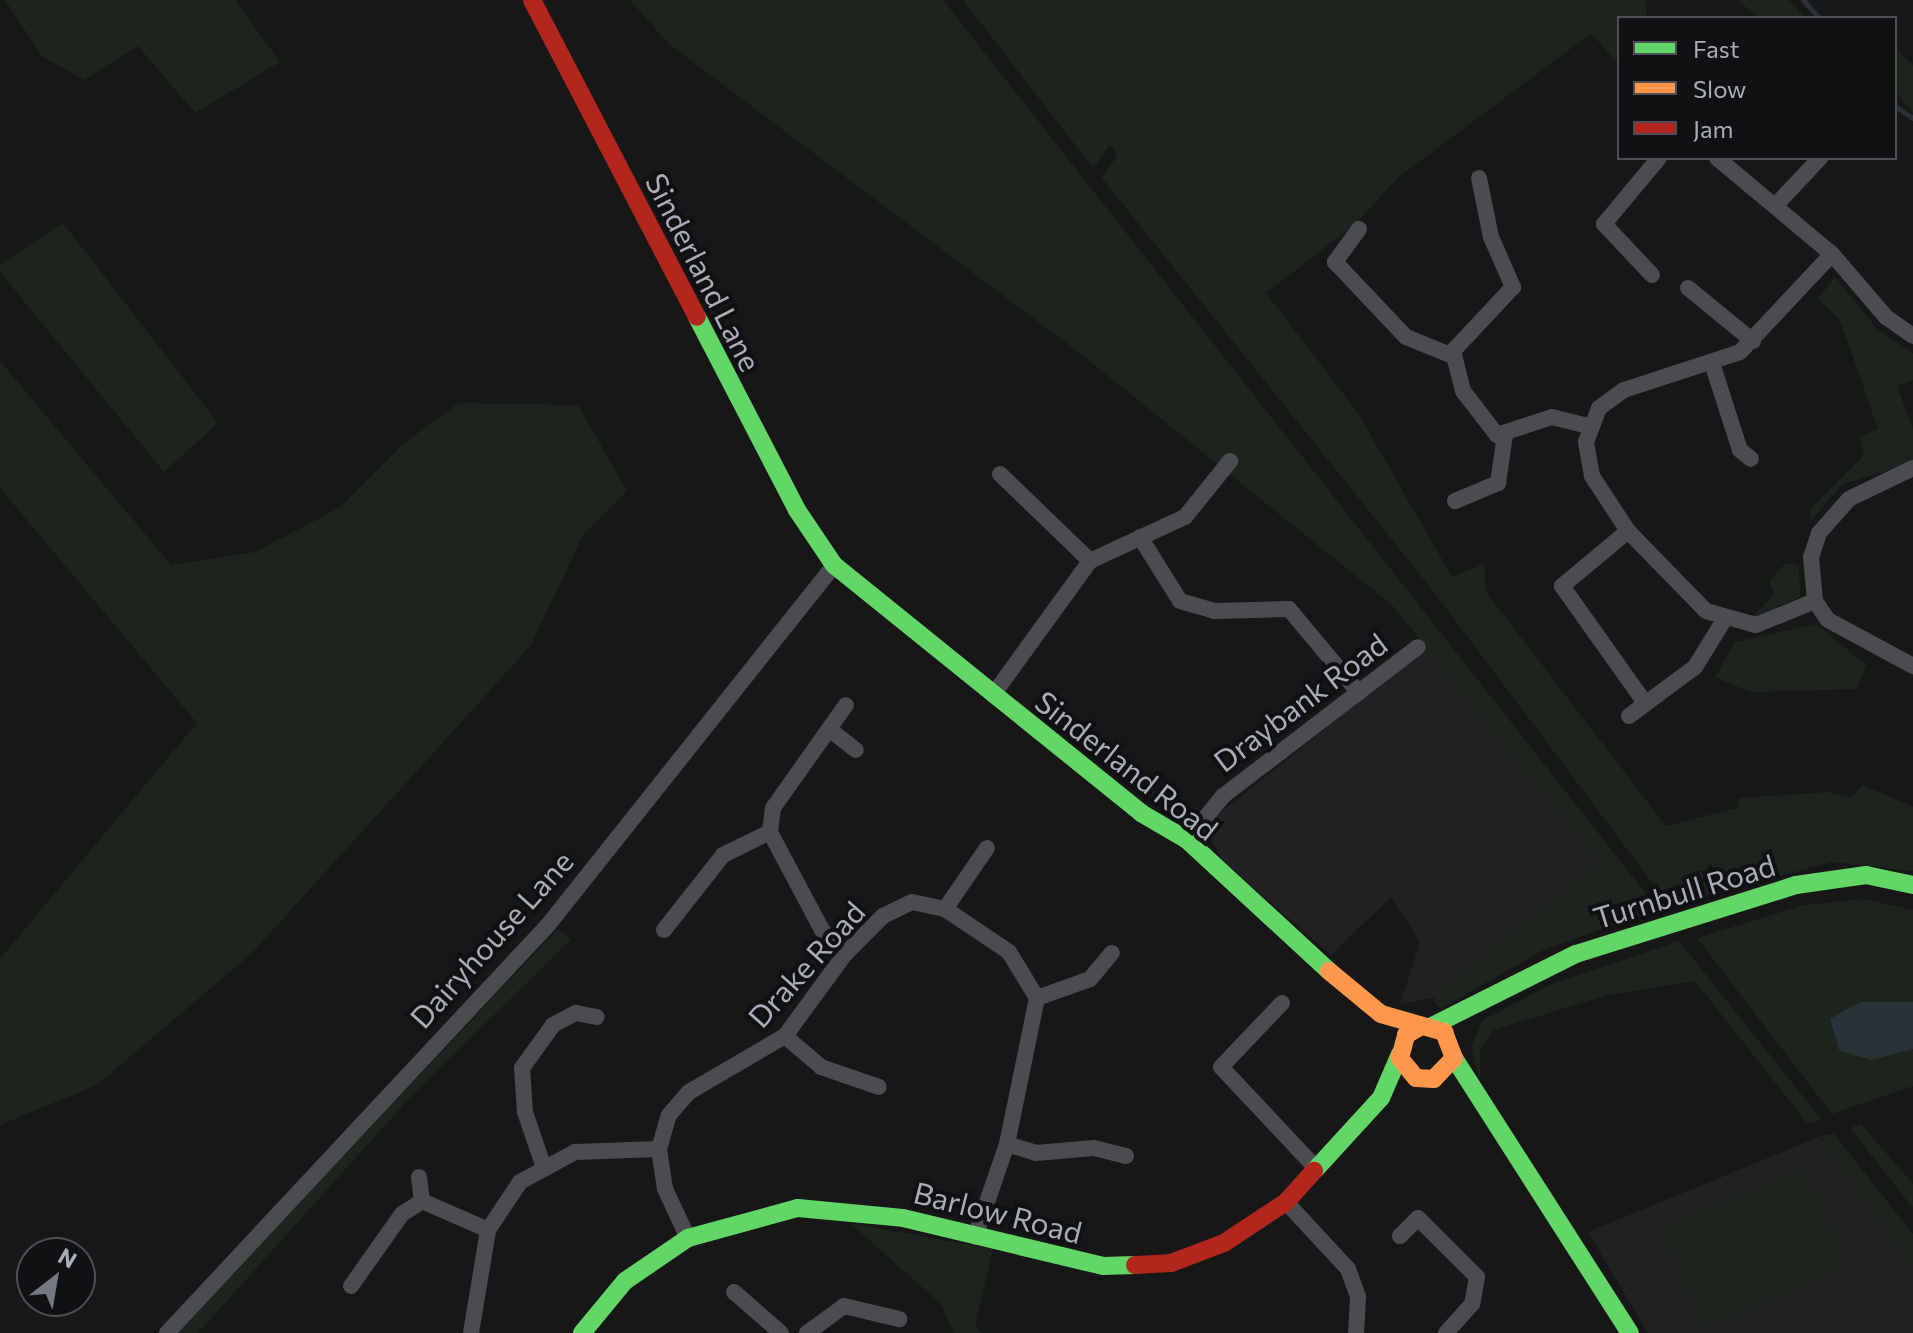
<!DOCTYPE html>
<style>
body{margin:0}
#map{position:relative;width:1913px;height:1333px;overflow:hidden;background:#171717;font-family:Commissioner,sans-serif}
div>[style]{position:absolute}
.built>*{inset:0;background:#212123}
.green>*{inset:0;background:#1d241e}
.water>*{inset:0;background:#2a3239}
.stream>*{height:5px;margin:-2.5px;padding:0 2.5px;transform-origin:2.5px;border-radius:2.5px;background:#2a3239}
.street>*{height:16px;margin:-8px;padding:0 8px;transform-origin:8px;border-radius:8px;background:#4b4c50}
.fast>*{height:18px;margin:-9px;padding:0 9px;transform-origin:9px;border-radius:9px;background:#63d668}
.slow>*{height:18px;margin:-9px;padding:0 9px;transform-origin:9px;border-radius:9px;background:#ff974d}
.jam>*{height:18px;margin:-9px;padding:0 9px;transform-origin:9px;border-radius:9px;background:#b3261e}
span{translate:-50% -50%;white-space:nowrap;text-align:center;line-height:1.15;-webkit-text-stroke:8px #111113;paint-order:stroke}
.street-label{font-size:30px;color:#a8adb8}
.legend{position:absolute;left:1617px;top:16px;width:280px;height:144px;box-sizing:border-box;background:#111113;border:2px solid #4d4f55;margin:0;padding:10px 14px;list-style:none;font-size:24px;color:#a8adb8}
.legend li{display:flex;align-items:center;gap:16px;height:40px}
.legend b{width:40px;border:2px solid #4d4f55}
.north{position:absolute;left:16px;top:1237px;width:80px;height:80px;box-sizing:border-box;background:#111113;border:2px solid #4d4f55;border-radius:50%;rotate:31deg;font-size:22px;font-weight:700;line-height:32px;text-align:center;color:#a8adb8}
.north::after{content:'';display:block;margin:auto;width:28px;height:36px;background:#757880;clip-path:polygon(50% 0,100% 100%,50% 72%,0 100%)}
</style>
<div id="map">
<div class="built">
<i style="clip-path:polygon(1429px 645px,1604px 861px,1444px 996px,1400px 1004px,1420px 942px,1391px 897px,1331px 955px,1223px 861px,1204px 826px)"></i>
<i style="clip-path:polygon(1821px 1136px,1913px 1263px,1913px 1333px,1648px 1333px,1588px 1232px)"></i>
</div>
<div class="green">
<i style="clip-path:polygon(5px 0,235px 0,280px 62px,195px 113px,138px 46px,84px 80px,42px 56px)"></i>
<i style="clip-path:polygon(630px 0,943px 0,1658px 909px,1541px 951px,1441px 1009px,1433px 1000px,1603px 861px,1392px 605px,1076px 350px,669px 44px)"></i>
<i style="clip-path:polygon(963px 0,1645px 0,1647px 18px,1619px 18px,1619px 65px,1593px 35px,1586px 37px,1399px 177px,1352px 227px,1266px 293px,1358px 413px,1452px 577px,1484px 564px,1486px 592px,1666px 826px,1737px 808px,1740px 798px,1828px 792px,1850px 798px,1863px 785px,1913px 807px,1913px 871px,1832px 862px,1669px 905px,1433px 591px,1102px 178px,1118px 155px,1110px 145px,1093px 168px)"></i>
<i style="clip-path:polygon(1738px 0,1789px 0,1806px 18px,1758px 18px)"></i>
<i style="clip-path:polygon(1895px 49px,1913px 65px,1913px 113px,1895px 91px)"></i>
<i style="clip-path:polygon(63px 223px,218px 423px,164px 472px,0 272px,0 265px)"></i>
<i style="clip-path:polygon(1835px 277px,1877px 329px,1913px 353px,1913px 380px,1897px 386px,1913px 429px,1913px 462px,1842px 485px,1811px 520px,1810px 509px,1864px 455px,1859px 437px,1878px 429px,1840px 320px,1818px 299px)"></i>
<i style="clip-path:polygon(0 361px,171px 565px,255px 552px,339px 508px,403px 444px,459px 403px,578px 405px,627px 491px,583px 535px,531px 645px,252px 953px,97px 1085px,0 1125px,0 959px,197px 723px,0 488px)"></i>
<i style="clip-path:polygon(1786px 563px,1799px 565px,1800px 597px,1751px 618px,1774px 595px,1769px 581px)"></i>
<i style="clip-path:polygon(1816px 624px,1866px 665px,1857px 689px,1750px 692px,1715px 677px,1735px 642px)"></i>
<i style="clip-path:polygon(1863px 899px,1913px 910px,1913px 1086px,1832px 1114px,1697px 938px,1804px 905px)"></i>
<i style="clip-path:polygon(558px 929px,571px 939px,406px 1102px,198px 1333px,176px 1333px)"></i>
<i style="clip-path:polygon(1679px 941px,1822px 1120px,1807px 1123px,1695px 981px,1607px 995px,1494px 1030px,1480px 1049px,1480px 1081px,1471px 1047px,1483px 1020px,1554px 983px)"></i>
<i style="clip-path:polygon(1861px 1124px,1913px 1184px,1913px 1208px,1850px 1128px)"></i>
<i style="clip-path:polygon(1834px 1134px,1913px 1234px,1913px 1263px,1821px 1136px)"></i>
<i style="clip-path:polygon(1803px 1169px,1845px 1268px,1707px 1326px,1665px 1227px)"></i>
<i style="clip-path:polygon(850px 1223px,993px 1249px,975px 1326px,982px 1333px,954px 1333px,941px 1304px)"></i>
</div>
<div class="water">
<i style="clip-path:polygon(1860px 1002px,1913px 1002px,1913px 1049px,1871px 1060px,1839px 1050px,1830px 1019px)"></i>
</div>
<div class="stream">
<i style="left:1803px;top:0;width:24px;rotate:48deg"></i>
<i style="left:1895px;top:106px;width:22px;rotate:34deg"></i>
</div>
<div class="street">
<i style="left:1717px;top:158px;width:150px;rotate:39.9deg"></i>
<i style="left:1832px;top:254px;width:83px;rotate:49.4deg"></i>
<i style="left:1886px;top:317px;width:33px;rotate:35deg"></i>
<i style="left:1479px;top:178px;width:60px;rotate:78.5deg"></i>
<i style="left:1491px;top:237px;width:55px;rotate:66.3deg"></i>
<i style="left:1513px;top:287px;width:88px;rotate:133.2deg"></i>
<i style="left:1453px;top:351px;width:41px;rotate:76deg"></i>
<i style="left:1463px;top:391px;width:56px;rotate:52.3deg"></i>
<i style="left:1497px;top:435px;width:58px;rotate:-18.1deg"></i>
<i style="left:1552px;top:417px;width:38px;rotate:14deg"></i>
<i style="left:1775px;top:206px;width:66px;rotate:-46.8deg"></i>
<i style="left:1359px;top:229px;width:41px;rotate:126deg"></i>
<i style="left:1335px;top:262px;width:103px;rotate:46.6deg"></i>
<i style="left:1406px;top:337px;width:51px;rotate:22deg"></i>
<i style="left:1652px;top:275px;width:70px;rotate:-133.3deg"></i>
<i style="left:1604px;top:224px;width:86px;rotate:-50.2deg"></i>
<i style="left:1688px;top:288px;width:84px;rotate:39.2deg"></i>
<i style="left:1712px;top:363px;width:91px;rotate:72.2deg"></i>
<i style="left:1740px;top:450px;width:14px;rotate:39deg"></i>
<i style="left:1913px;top:468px;width:71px;rotate:154.2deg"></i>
<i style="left:1849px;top:499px;width:45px;rotate:131.4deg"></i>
<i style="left:1819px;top:533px;width:25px;rotate:108deg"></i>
<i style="left:1811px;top:557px;width:44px;rotate:84.8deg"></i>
<i style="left:1815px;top:601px;width:23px;rotate:56deg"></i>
<i style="left:1828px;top:620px;width:97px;rotate:28.4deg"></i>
<i style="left:1000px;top:474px;width:125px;rotate:44deg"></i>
<i style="left:1455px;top:501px;width:47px;rotate:-22.7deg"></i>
<i style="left:1498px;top:483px;width:49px;rotate:-81.7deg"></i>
<i style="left:1628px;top:531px;width:86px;rotate:140.2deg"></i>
<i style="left:1562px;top:586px;width:143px;rotate:54.6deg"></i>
<i style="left:1140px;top:537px;width:75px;rotate:58deg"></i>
<i style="left:1180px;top:601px;width:35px;rotate:16deg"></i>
<i style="left:1214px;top:611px;width:75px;rotate:-1.5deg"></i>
<i style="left:1289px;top:609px;width:109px;rotate:50.2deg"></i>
<i style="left:1815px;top:601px;width:64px;rotate:157.9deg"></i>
<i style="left:1756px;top:625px;width:52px;rotate:-164.4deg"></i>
<i style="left:1706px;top:611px;width:112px;rotate:-134.3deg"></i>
<i style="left:1628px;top:531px;width:66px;rotate:-123.2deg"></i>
<i style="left:1592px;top:476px;width:35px;rotate:-100deg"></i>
<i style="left:1586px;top:442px;width:36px;rotate:-69deg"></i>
<i style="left:1599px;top:408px;width:31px;rotate:-36deg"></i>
<i style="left:1624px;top:390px;width:122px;rotate:-18.1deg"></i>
<i style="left:1740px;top:352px;width:134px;rotate:-46.8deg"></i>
<i style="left:993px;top:695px;width:165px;rotate:-54.1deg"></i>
<i style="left:1090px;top:561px;width:105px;rotate:-24.9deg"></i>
<i style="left:1185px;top:517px;width:72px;rotate:-51.2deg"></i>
<i style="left:1629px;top:716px;width:82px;rotate:-36.6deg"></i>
<i style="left:1695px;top:667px;width:55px;rotate:-58.3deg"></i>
<i style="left:829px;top:729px;width:34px;rotate:38deg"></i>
<i style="left:1187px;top:840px;width:57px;rotate:-50.7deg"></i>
<i style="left:1223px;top:796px;width:245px;rotate:-37.4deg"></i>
<i style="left:945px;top:909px;width:74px;rotate:-55.5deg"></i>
<i style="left:664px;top:930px;width:95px;rotate:-51.8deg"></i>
<i style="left:723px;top:855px;width:52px;rotate:-26.1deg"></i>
<i style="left:845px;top:954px;width:33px;rotate:-134deg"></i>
<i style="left:822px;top:930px;width:111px;rotate:-118deg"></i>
<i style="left:770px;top:832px;width:24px;rotate:-83deg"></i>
<i style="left:773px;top:808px;width:126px;rotate:-54.7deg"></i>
<i style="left:1037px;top:998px;width:56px;rotate:-19.7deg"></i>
<i style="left:1090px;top:979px;width:34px;rotate:-50deg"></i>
<i style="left:1282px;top:1003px;width:88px;rotate:133.6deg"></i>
<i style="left:1221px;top:1067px;width:139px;rotate:46.8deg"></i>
<i style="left:785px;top:1036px;width:48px;rotate:40.7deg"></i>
<i style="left:821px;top:1067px;width:61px;rotate:19deg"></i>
<i style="left:1007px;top:1144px;width:30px;rotate:17deg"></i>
<i style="left:1036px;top:1153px;width:58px;rotate:-4.9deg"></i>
<i style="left:1094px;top:1148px;width:33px;rotate:14deg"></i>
<i style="left:543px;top:1165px;width:56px;rotate:-108.8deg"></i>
<i style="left:525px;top:1112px;width:44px;rotate:-93.9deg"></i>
<i style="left:522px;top:1068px;width:53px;rotate:-54.2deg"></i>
<i style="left:553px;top:1025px;width:26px;rotate:-28deg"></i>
<i style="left:576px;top:1013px;width:21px;rotate:11deg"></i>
<i style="left:419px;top:1177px;width:24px;rotate:83deg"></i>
<i style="left:1286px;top:1202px;width:91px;rotate:47.2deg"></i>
<i style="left:1348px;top:1269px;width:30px;rotate:70deg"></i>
<i style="left:1358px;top:1297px;width:36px;rotate:93deg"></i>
<i style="left:1400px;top:1236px;width:25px;rotate:-45deg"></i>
<i style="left:1418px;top:1218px;width:83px;rotate:45deg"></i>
<i style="left:1477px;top:1277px;width:27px;rotate:100deg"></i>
<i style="left:1472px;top:1304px;width:39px;rotate:132deg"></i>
<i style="left:688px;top:1238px;width:54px;rotate:-115.1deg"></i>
<i style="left:665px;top:1189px;width:40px;rotate:-98.5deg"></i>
<i style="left:659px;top:1149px;width:35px;rotate:-74deg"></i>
<i style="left:669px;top:1115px;width:30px;rotate:-49deg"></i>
<i style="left:689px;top:1092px;width:111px;rotate:-30.3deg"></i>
<i style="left:785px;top:1036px;width:102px;rotate:-53.8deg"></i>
<i style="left:845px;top:954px;width:54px;rotate:-45deg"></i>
<i style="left:883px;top:916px;width:32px;rotate:-26deg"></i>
<i style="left:912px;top:902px;width:34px;rotate:12deg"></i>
<i style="left:945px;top:909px;width:77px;rotate:33.9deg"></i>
<i style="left:1009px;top:952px;width:54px;rotate:58.7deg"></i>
<i style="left:1037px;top:998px;width:149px;rotate:101.6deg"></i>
<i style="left:1007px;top:1144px;width:98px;rotate:109deg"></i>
<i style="left:351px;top:1286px;width:88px;rotate:-54.7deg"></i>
<i style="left:402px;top:1214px;width:24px;rotate:-33deg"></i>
<i style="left:422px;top:1201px;width:72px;rotate:23.7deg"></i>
<i style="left:734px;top:1292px;width:62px;rotate:41.1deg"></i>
<i style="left:167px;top:1333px;width:558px;rotate:-46.96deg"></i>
<i style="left:548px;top:925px;width:460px;rotate:-51.5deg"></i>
<i style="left:471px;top:1333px;width:104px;rotate:-80.6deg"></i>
<i style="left:488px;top:1230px;width:58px;rotate:-56.3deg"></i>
<i style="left:520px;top:1182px;width:63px;rotate:-28.6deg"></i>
<i style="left:575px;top:1152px;width:84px;rotate:-2deg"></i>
<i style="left:807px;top:1333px;width:46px;rotate:-36.1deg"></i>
<i style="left:844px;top:1306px;width:57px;rotate:13.3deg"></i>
</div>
<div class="fast">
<i style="left:697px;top:317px;width:217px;rotate:62.6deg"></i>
<i style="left:797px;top:510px;width:66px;rotate:56.1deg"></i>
<i style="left:834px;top:565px;width:395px;rotate:38.9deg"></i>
<i style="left:1141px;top:813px;width:53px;rotate:30.4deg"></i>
<i style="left:1187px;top:840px;width:193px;rotate:42.7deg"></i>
<i style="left:1432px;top:1026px;width:161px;rotate:-26.6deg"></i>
<i style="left:1576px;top:954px;width:231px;rotate:-17.4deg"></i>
<i style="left:1796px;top:885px;width:71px;rotate:-8.1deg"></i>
<i style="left:1866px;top:875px;width:48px;rotate:12deg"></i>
<i style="left:1454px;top:1058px;width:326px;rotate:57.4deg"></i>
<i style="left:1314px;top:1171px;width:99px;rotate:-47.5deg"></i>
<i style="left:1381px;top:1098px;width:48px;rotate:-66.6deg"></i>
<i style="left:582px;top:1333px;width:67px;rotate:-50.4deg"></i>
<i style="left:625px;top:1281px;width:76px;rotate:-34.3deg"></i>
<i style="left:688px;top:1238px;width:114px;rotate:-15.3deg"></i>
<i style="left:798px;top:1208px;width:105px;rotate:5.4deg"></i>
<i style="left:903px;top:1218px;width:206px;rotate:13.5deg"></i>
<i style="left:1103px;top:1266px;width:32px;rotate:-2deg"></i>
</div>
<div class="slow">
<i style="left:1329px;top:971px;width:67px;rotate:39.6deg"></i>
<i style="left:1381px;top:1014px;width:66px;rotate:15.9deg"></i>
<i style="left:1444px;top:1032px;width:28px;rotate:69deg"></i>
<i style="left:1454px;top:1058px;width:29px;rotate:134deg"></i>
<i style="left:1434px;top:1079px;width:18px;rotate:-177deg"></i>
<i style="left:1416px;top:1078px;width:26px;rotate:-129deg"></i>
<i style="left:1400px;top:1058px;width:24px;rotate:-75deg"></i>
<i style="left:1406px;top:1035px;width:16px;rotate:-30deg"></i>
</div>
<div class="jam">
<i style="left:532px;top:0;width:357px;rotate:62.5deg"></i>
<i style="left:1135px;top:1265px;width:36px;rotate:-3deg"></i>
<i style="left:1171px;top:1263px;width:57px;rotate:-20.7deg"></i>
<i style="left:1224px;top:1243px;width:74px;rotate:-33.5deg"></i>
<i style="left:1286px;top:1202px;width:42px;rotate:-47.9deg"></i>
</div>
<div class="street-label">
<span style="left:704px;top:272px;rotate:63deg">Sinderland Lane</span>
<span style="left:1300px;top:702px;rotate:-37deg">Draybank Road</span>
<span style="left:1127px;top:765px;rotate:38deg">Sinderland Road</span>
<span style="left:1684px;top:891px;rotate:-17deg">Turnbull Road</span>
<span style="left:491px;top:939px;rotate:-48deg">Dairyhouse Lane</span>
<span style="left:806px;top:964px;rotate:-48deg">Drake Road</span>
<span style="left:998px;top:1212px;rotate:14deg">Barlow Road</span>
</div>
<ul class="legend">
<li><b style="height:10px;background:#63d668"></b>Fast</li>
<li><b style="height:10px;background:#ff974d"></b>Slow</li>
<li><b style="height:10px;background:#b3261e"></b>Jam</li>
</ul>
<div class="north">N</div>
</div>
